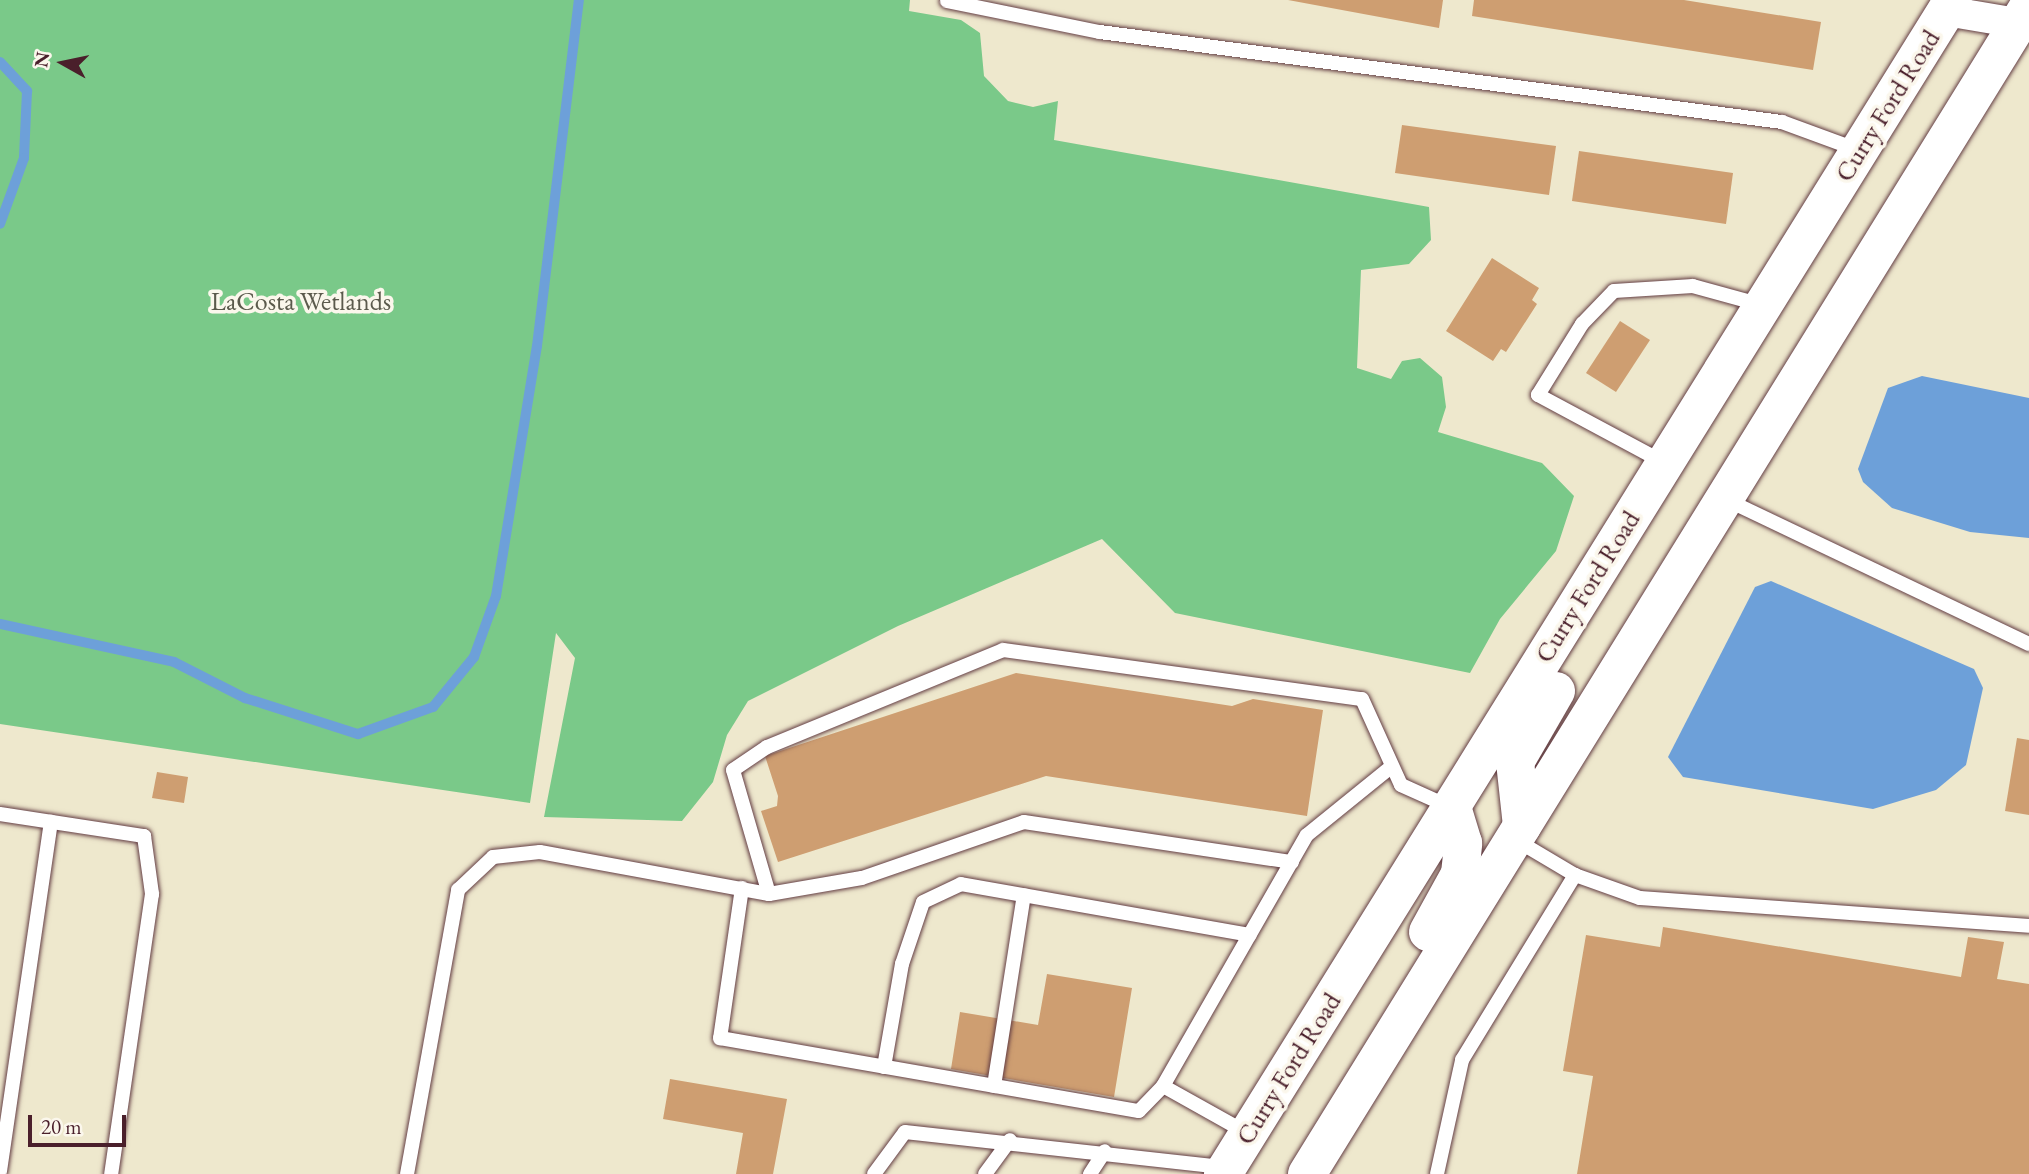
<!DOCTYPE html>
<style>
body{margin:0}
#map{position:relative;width:2029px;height:1174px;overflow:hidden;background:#eee8cd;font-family:"EB Garamond",serif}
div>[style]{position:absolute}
.green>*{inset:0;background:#7ac989}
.water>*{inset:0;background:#6da0d9}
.stream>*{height:10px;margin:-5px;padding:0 5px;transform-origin:5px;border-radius:5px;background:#6da0d9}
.building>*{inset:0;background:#ce9e71}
.roads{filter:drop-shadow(0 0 2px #633d43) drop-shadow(0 0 2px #633d43)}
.service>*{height:14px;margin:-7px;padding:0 7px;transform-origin:7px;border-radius:7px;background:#fff}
.minor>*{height:30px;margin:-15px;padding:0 15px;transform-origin:15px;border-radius:15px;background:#fff}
.secondary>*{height:38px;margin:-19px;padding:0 19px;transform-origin:19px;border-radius:19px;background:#fff}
span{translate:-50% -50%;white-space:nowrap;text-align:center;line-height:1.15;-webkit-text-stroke:7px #fbf7ec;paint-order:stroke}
.street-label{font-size:26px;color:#4a1f2b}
.park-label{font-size:26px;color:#5b5a4c}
.north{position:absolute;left:28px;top:28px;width:70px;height:70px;-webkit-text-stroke:5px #fbf7ec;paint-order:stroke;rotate:279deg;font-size:19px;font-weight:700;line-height:28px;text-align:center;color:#4a1f2b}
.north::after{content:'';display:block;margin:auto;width:24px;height:32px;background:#4a1f2b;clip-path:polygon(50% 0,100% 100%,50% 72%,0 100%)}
.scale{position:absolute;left:28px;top:1115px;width:98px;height:32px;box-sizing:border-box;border:4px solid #4a1f2b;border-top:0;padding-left:9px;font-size:21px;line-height:24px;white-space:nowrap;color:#4a1f2b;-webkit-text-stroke:5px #fbf7ec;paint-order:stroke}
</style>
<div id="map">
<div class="green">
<i style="clip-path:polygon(0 0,910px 0,909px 11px,961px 20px,980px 33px,984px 76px,1008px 101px,1033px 107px,1058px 101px,1054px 140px,1429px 207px,1431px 240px,1409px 264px,1361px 270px,1357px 368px,1391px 379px,1402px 361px,1420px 358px,1442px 377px,1446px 407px,1438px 432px,1542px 463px,1574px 496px,1556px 551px,1500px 619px,1470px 673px,1175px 613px,1102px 539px,898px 626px,748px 701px,727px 735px,713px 782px,682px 821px,544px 817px,575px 658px,556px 633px,530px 803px,0 724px)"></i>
</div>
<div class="water">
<i style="clip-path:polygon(1922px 376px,2029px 398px,2029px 538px,1970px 532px,1892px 508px,1863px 482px,1858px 469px,1888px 388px)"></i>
<i style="clip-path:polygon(1771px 581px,1974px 669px,1983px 688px,1966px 765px,1936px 790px,1873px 809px,1683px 777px,1668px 757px,1755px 587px)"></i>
</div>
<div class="stream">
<i style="left:0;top:62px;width:40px;rotate:47deg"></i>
<i style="left:27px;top:91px;width:67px;rotate:92.6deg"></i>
<i style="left:24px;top:158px;width:70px;rotate:110deg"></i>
<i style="left:0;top:624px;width:178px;rotate:12.3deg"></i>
<i style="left:174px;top:662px;width:80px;rotate:26.9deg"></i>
<i style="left:245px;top:698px;width:119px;rotate:17.7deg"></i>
<i style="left:358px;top:734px;width:80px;rotate:-19.8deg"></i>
<i style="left:433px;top:707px;width:65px;rotate:-50.6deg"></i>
<i style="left:474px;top:657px;width:65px;rotate:-70.2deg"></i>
<i style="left:496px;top:596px;width:253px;rotate:-80.7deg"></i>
<i style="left:537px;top:346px;width:349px;rotate:-83.1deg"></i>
</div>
<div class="building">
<i style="clip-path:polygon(1288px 0,1443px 0,1439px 28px)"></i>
<i style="clip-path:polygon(1474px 0,1684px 0,1821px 22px,1813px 70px,1472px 16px)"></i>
<i style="clip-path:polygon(1402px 125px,1556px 146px,1549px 195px,1395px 173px)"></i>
<i style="clip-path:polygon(1579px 151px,1733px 173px,1726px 224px,1572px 201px)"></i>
<i style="clip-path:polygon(1492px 258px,1539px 288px,1532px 300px,1537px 304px,1506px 352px,1501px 349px,1493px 361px,1446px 331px)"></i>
<i style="clip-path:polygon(1620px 321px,1650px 340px,1616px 392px,1586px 373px)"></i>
<i style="clip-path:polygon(1016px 673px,1232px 706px,1253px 699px,1323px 710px,1307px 816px,1046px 776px,778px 862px,761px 811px,777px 806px,778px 796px,765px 756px)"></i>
<i style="clip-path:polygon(2017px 738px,2029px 740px,2029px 815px,2005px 811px)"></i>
<i style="clip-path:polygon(157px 772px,188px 777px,184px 803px,152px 798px)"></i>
<i style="clip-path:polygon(1663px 927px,1961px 977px,1968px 937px,2004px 942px,1997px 979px,2029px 984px,2029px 1174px,1577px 1174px,1593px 1076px,1563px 1071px,1586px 935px,1660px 947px)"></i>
<i style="clip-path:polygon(1047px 974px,1132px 988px,1114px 1097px,951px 1069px,960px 1012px,1038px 1025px)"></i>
<i style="clip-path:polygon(670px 1079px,787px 1099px,773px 1174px,736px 1174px,743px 1133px,663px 1119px)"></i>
</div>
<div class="roads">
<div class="service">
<i style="left:947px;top:1px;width:156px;rotate:11.5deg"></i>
<i style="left:1100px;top:32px;width:688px;rotate:7.52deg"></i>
<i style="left:1782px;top:122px;width:81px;rotate:20.2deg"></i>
<i style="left:1663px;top:462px;width:142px;rotate:-151.8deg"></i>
<i style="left:1538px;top:395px;width:84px;rotate:-58.2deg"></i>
<i style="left:1582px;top:324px;width:46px;rotate:-45.9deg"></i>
<i style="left:1614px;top:291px;width:79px;rotate:-3.6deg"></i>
<i style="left:1693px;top:286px;width:72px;rotate:15.4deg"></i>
<i style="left:1725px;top:499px;width:337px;rotate:25.5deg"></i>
<i style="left:0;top:814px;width:146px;rotate:8.7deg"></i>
<i style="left:144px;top:836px;width:59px;rotate:82.1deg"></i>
<i style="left:152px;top:894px;width:283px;rotate:98.3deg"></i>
<i style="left:1516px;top:840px;width:69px;rotate:30.7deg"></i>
<i style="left:1575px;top:875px;width:69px;rotate:19.5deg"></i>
<i style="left:1640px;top:898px;width:390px;rotate:4.1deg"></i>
<i style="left:742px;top:888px;width:152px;rotate:98.3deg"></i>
<i style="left:720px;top:1038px;width:425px;rotate:9.9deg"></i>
<i style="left:1139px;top:1111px;width:35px;rotate:-46deg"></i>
<i style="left:1163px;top:1086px;width:289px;rotate:-60.2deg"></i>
<i style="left:1307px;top:835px;width:108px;rotate:-39deg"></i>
<i style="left:769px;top:894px;width:94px;rotate:-9.8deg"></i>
<i style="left:862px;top:878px;width:171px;rotate:-19.1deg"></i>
<i style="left:1024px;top:822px;width:271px;rotate:8.5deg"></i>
<i style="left:884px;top:1067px;width:105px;rotate:-80.1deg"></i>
<i style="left:902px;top:964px;width:65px;rotate:-71.3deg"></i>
<i style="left:923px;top:902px;width:42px;rotate:-25.3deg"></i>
<i style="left:961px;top:884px;width:293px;rotate:10deg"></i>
<i style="left:994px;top:1086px;width:193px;rotate:-81.1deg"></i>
<i style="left:1163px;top:1086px;width:96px;rotate:29.2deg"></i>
<i style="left:0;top:1171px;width:353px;rotate:-81.7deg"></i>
<i style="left:407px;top:1174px;width:289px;rotate:-79.8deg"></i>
<i style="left:458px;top:890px;width:48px;rotate:-43.3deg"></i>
<i style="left:493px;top:857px;width:47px;rotate:-6.1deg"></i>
<i style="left:540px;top:852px;width:233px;rotate:10.4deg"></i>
<i style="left:769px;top:894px;width:129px;rotate:-106.2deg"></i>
<i style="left:733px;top:770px;width:41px;rotate:-34.1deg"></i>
<i style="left:767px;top:747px;width:255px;rotate:-22.3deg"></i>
<i style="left:1003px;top:650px;width:362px;rotate:7.8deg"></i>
<i style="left:1362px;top:699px;width:94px;rotate:65.6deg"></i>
<i style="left:1401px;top:785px;width:54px;rotate:24.2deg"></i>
<i style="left:874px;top:1174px;width:52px;rotate:-53.6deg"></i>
<i style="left:905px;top:1132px;width:321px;rotate:6.3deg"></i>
<i style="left:985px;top:1174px;width:42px;rotate:-53.7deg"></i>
<i style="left:1090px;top:1174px;width:27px;rotate:-57deg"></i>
<i style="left:1437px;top:1174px;width:117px;rotate:-77.6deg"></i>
<i style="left:1462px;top:1060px;width:217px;rotate:-58.6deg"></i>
</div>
<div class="minor">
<i style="left:1946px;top:11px;width:84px;rotate:9.6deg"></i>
</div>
<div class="secondary">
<i style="left:1522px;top:826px;width:64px;rotate:-96.2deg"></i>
<i style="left:1515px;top:762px;width:82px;rotate:-60deg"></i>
<i style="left:1428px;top:932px;width:66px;rotate:-61.1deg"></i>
<i style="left:1460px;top:874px;width:31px;rotate:-84deg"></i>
<i style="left:1463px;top:843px;width:37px;rotate:-107deg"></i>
<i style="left:1223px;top:1174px;width:1382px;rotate:-58.13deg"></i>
<i style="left:1307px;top:1174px;width:1373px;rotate:-58.28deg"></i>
</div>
</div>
<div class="street-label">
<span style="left:1888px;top:106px;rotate:-58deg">Curry Ford Road</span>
<span style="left:1588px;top:587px;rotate:-58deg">Curry Ford Road</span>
<span style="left:1289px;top:1069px;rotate:-58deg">Curry Ford Road</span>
</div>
<div class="park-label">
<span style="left:301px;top:302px">LaCosta Wetlands</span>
</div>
<div class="north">N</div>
<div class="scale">20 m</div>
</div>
